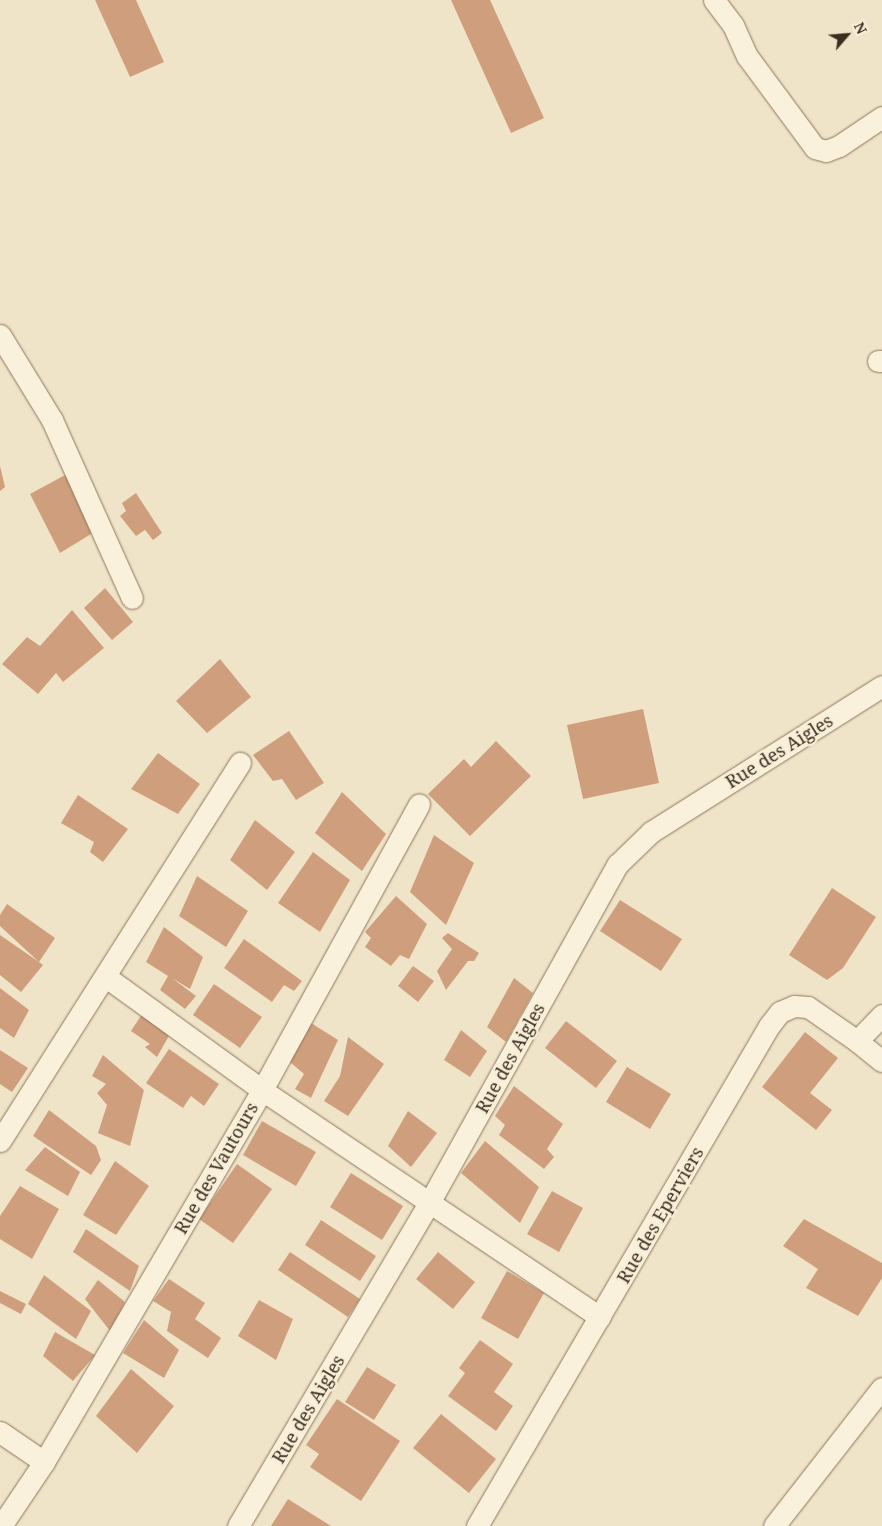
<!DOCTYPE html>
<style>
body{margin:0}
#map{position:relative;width:882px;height:1526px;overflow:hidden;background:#f0e4c8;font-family:"Noto Serif",serif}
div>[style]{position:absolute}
.building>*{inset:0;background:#cf9f7d}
.roads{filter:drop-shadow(0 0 1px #8d765c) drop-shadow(0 0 1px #8d765c)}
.street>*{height:21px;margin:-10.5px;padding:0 10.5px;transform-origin:10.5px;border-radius:10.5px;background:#faf1dc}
span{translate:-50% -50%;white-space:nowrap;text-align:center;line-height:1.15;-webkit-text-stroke:5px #f7eed8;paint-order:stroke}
.street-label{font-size:18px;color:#3d2e20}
.north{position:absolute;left:822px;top:10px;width:50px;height:50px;-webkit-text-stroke:4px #f7eed8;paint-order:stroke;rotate:63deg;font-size:14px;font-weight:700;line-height:20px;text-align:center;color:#3d2e20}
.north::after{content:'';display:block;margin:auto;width:18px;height:22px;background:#3d2e20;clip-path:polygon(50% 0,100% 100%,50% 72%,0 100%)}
</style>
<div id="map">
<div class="building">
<i style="clip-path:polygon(95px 0,136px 0,164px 62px,130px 77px)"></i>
<i style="clip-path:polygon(451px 0,490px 0,544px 118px,511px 133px)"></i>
<i style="clip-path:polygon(0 466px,5px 487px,0 491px)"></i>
<i style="clip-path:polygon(67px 474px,96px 531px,60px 553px,30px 494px)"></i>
<i style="clip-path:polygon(136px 493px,162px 533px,153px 540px,145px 530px,136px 536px,120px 516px,126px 511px,122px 503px)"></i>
<i style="clip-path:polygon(105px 588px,133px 622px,112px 640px,84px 608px)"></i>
<i style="clip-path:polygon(72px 610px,104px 648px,63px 682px,56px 673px,38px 694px,2px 664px,27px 637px,40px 646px)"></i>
<i style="clip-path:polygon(220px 659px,251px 697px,207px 733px,176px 701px)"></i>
<i style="clip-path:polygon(643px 709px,659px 783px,583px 799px,567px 725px)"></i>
<i style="clip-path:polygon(289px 731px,324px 783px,296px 800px,282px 779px,273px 781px,253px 755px)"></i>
<i style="clip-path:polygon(496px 741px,531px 776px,470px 836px,428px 794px,464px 759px,471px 767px)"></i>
<i style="clip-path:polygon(158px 753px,200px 784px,178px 814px,131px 789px)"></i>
<i style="clip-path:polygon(342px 792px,386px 834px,362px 871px,315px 833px)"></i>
<i style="clip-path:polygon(78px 795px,128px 829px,103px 862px,90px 852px,94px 842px,61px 823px)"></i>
<i style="clip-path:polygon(255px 820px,295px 852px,267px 890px,230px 860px)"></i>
<i style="clip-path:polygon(434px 835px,474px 863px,446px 925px,410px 892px)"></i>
<i style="clip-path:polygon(313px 852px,350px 880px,320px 932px,278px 903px)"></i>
<i style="clip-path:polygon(197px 876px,248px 911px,226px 947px,179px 916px)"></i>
<i style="clip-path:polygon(832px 888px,876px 917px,843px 968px,827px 980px,789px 955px)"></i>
<i style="clip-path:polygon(396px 896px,427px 924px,409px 959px,400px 955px,391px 966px,365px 947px,371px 938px,365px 932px)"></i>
<i style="clip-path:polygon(620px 900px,682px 939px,661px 971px,600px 931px)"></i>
<i style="clip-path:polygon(7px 904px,55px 938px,39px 962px,43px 965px,21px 992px,0 975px,0 935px,39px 962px,0 926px,0 915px)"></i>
<i style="clip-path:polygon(164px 927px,203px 957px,190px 989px,172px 978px,196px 996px,185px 1009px,160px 990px,168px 976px,146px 962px)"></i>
<i style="clip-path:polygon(448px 933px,479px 953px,474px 961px,468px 961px,446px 990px,437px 971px,452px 949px,442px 938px)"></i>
<i style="clip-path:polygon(244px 939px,302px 981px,294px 991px,284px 985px,272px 1002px,224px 968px)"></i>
<i style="clip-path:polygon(413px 966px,434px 981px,418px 1002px,398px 986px)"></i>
<i style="clip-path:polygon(514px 978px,533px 993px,506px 1042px,487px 1027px)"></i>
<i style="clip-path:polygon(214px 984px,262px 1017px,240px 1048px,193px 1015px)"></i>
<i style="clip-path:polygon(0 988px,29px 1010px,14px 1038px,0 1028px)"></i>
<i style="clip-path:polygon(142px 1014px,170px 1034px,157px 1057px,145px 1047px,150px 1044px,131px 1031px)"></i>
<i style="clip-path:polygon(566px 1021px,617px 1061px,596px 1088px,545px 1048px)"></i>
<i style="clip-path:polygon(311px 1023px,338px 1040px,311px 1098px,295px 1089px,304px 1074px,290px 1062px)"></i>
<i style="clip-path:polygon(461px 1030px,487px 1051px,470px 1077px,444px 1060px)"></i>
<i style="clip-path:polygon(805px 1032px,838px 1058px,810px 1093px,832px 1110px,816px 1130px,762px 1087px)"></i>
<i style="clip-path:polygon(348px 1037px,384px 1064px,348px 1116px,324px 1101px,340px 1076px)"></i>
<i style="clip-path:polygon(169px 1049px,219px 1084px,204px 1106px,191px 1096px,183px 1108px,146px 1083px)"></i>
<i style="clip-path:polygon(0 1050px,28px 1068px,12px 1092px,0 1084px)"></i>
<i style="clip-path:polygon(103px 1055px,144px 1090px,130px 1146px,98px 1133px,107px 1105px,97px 1093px,106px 1084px,92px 1076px)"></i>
<i style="clip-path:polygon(627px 1067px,671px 1094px,650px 1129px,606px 1102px)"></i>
<i style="clip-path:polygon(514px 1086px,563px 1124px,547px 1149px,554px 1157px,544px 1169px,499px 1135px,505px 1125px,495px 1116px)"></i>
<i style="clip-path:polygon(49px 1110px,96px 1146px,101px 1160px,91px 1175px,33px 1136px)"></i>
<i style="clip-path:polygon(408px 1111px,437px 1133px,411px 1167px,388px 1146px)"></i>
<i style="clip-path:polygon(262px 1121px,316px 1152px,296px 1186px,243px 1155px)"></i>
<i style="clip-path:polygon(485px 1141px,539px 1187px,520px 1223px,461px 1173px)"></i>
<i style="clip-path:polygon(45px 1147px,80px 1172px,68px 1196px,25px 1170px)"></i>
<i style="clip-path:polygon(115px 1161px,149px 1186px,116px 1235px,83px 1215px)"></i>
<i style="clip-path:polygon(237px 1164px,272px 1189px,233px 1243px,199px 1219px)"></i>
<i style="clip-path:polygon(351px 1173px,403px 1206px,382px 1240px,330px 1207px)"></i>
<i style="clip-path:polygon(20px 1186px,59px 1209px,32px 1259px,0 1239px,0 1216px)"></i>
<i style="clip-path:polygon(552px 1191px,583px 1208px,559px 1252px,527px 1234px)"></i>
<i style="clip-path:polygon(804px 1219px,882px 1263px,882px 1278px,858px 1316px,806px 1288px,818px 1269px,783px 1246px)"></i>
<i style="clip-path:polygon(321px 1220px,376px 1256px,360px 1281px,305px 1245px)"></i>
<i style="clip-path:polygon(86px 1229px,139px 1266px,130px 1291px,73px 1252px)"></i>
<i style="clip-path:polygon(290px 1252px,360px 1299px,348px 1317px,278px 1270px)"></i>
<i style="clip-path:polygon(438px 1252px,475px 1282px,453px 1309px,416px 1279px)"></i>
<i style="clip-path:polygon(507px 1271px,544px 1293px,518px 1339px,481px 1318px)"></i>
<i style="clip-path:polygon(44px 1275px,91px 1311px,76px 1339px,28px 1304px)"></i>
<i style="clip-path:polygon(169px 1279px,205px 1303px,195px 1319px,221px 1338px,208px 1358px,167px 1331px,171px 1312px,153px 1301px)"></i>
<i style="clip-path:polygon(98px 1280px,125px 1302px,110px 1331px,85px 1299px)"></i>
<i style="clip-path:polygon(0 1291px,26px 1304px,21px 1314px,0 1303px)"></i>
<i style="clip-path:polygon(259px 1300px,293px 1319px,276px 1360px,238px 1336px)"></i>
<i style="clip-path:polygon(144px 1320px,179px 1350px,164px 1378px,123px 1353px)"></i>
<i style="clip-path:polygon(55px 1332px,95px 1355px,73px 1381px,43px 1356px)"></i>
<i style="clip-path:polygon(480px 1340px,513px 1364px,494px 1392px,513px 1406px,496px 1431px,448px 1396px,465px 1373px,459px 1368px)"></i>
<i style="clip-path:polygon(367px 1367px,396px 1385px,374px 1420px,345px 1402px)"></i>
<i style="clip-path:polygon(131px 1369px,174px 1406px,137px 1453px,96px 1416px)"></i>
<i style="clip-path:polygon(337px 1399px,400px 1441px,361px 1501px,310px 1467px,319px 1454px,306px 1445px)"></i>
<i style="clip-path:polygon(441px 1414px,496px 1459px,469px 1493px,413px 1448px)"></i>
<i style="clip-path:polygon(288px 1499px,331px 1526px,271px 1526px)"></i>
</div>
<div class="roads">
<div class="street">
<i style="left:714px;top:0;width:31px;rotate:53deg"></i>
<i style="left:733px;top:25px;width:34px;rotate:66deg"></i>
<i style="left:747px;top:56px;width:114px;rotate:53.5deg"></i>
<i style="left:815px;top:148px;width:11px;rotate:15deg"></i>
<i style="left:826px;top:151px;width:14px;rotate:-21deg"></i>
<i style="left:839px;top:146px;width:52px;rotate:-34deg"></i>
<i style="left:0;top:335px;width:100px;rotate:58.5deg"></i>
<i style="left:52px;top:420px;width:195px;rotate:65.8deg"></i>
<i style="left:878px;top:361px;width:4px"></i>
<i style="left:106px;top:977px;width:193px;rotate:35.9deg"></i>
<i style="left:262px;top:1090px;width:407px;rotate:33.9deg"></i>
<i style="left:857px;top:1041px;width:32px;rotate:39deg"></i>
<i style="left:0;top:1141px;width:448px;rotate:-57.6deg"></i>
<i style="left:0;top:1432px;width:53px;rotate:34.3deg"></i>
<i style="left:1px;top:1526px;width:77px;rotate:-56.1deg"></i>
<i style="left:44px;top:1462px;width:431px;rotate:-59.6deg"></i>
<i style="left:262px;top:1090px;width:326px;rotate:-61.2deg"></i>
<i style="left:238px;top:1526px;width:375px;rotate:-59.4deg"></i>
<i style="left:429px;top:1203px;width:388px;rotate:-60.9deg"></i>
<i style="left:618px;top:864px;width:46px;rotate:-44.1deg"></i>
<i style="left:651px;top:832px;width:273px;rotate:-32.3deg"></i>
<i style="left:477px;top:1526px;width:579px;rotate:-59.72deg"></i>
<i style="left:769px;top:1026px;width:18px;rotate:-52deg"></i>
<i style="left:780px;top:1012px;width:15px;rotate:-23deg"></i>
<i style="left:794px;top:1006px;width:14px;rotate:4deg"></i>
<i style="left:808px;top:1007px;width:60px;rotate:34.8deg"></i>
<i style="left:857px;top:1041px;width:36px;rotate:-46deg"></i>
<i style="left:774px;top:1526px;width:175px;rotate:-52deg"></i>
</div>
</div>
<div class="street-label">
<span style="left:779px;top:751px;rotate:-32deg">Rue des Aigles</span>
<span style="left:510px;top:1058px;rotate:-61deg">Rue des Aigles</span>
<span style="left:216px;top:1168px;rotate:-60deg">Rue des Vautours</span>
<span style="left:660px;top:1215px;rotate:-60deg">Rue des Eperviers</span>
<span style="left:308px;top:1409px;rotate:-59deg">Rue des Aigles</span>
</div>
<div class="north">N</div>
</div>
